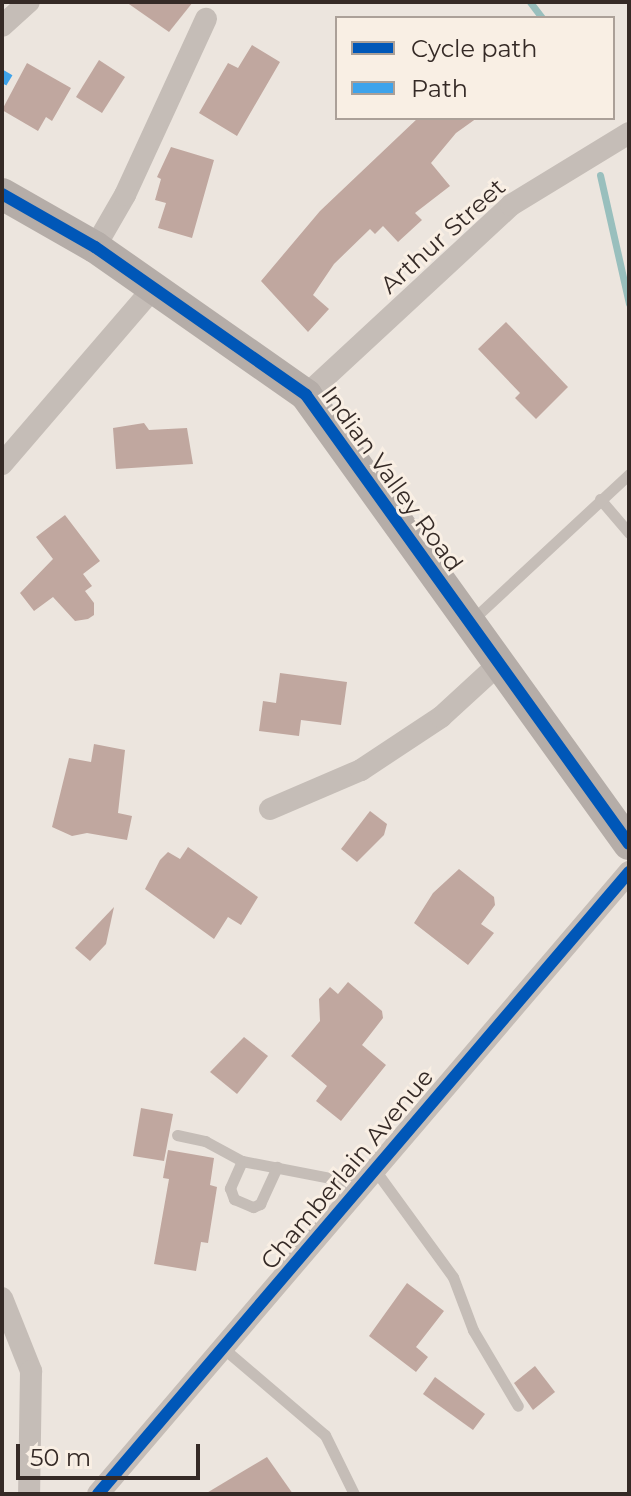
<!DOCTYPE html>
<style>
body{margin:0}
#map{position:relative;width:631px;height:1496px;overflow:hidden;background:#ece5de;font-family:Montserrat,sans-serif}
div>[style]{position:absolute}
.stream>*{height:7px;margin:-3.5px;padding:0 3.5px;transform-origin:3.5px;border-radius:3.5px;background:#99bfbd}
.building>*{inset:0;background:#c0a79f}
.lane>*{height:11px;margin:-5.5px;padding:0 5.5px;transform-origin:5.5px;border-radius:5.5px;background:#c5bdb7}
.street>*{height:22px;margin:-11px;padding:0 11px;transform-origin:11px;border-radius:11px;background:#c5bdb7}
.secondary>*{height:32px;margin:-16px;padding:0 16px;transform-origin:16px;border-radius:16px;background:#b5ada8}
.quiet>*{height:10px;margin-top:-5px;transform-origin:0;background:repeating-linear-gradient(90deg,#3ea3eb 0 20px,transparent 0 30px)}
.cycleway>*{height:12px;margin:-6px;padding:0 6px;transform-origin:6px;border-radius:6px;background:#0057b8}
span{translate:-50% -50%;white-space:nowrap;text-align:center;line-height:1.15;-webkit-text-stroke:6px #f9efe4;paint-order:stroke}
.street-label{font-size:24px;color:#352a26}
.frame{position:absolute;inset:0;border:4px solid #352a26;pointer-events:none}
.legend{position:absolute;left:335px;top:16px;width:280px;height:104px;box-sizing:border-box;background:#f9efe4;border:2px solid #aba098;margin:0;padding:10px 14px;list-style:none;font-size:24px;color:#352a26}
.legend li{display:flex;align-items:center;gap:16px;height:40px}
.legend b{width:40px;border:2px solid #aba098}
.scale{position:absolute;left:16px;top:1444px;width:184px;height:36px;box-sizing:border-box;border:4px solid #352a26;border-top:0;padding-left:10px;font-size:24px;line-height:28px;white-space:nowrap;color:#352a26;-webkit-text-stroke:6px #f9efe4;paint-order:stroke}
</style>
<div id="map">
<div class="stream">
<i style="left:530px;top:2px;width:20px;rotate:53deg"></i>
<i style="left:600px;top:175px;width:132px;rotate:77.3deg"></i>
</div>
<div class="building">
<i style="clip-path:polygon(126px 2px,193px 2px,169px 32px)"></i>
<i style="clip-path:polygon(252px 45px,280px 62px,237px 136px,199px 113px,228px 63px,238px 68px)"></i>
<i style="clip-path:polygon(99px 60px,125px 77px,102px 113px,76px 97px)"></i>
<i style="clip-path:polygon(27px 63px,71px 88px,52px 121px,46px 117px,38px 131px,2px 110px)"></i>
<i style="clip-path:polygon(418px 118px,477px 118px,456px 133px,431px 163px,450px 186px,415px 213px,422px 220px,398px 242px,383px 226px,375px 234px,370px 229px,334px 264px,313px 295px,329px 309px,308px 332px,261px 281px,320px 211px)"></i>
<i style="clip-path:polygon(171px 147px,214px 160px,192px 238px,158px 228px,166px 203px,155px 200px,161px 179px,157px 177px)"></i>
<i style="clip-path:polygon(506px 322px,568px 387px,536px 419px,515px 398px,520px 393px,478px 349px)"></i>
<i style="clip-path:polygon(144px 423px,149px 430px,187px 428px,193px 464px,116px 469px,113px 428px)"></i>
<i style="clip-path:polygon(65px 515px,100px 561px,83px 574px,92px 586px,85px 591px,94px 603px,94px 615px,88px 619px,75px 621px,53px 597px,34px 611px,20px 593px,53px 559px,36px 537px)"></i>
<i style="clip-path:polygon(280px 673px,347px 682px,341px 725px,301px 720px,299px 736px,259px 731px,263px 701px,276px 703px)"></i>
<i style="clip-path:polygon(94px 744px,125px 750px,118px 813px,132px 816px,127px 840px,87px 833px,72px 836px,52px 827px,69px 758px,91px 762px)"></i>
<i style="clip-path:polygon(370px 811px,387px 824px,384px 835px,357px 862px,341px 849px)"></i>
<i style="clip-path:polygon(188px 847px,258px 897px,241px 925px,228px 917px,214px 939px,145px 889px,160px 860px,168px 852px,180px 859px)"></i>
<i style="clip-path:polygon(459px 869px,494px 897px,495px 905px,481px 924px,494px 933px,468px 965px,414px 923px,433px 893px)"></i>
<i style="clip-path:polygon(114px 907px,106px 944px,90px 961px,75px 948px)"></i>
<i style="clip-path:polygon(348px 982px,382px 1011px,383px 1018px,362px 1045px,386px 1065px,341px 1121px,316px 1101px,327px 1086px,291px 1056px,320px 1021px,319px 999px,330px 987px,338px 994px)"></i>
<i style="clip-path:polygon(244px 1037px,268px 1056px,237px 1094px,210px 1072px)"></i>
<i style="clip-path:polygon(141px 1108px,173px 1114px,164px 1161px,133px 1156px)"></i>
<i style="clip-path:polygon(168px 1150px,214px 1158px,210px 1185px,217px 1187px,208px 1243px,201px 1242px,196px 1271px,154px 1264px,169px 1179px,163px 1178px)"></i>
<i style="clip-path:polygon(407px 1283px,444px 1311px,416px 1347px,428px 1357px,416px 1372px,369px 1336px)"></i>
<i style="clip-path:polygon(535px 1366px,555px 1392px,533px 1410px,514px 1383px)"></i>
<i style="clip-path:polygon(435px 1377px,485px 1414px,473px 1430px,423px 1394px)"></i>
<i style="clip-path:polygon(267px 1457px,293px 1494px,205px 1494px,240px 1473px)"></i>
</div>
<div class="lane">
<i style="left:600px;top:499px;width:45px;rotate:49.5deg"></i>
<i style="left:471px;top:621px;width:216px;rotate:-42.9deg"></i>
<i style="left:177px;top:1135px;width:29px;rotate:12deg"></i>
<i style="left:205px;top:1141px;width:42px;rotate:28.4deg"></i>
<i style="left:242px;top:1161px;width:122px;rotate:10.9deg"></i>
<i style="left:242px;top:1161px;width:30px;rotate:114deg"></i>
<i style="left:230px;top:1188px;width:12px;rotate:70deg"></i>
<i style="left:234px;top:1199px;width:21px;rotate:23deg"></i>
<i style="left:253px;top:1207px;width:8px;rotate:-23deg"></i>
<i style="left:260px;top:1204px;width:41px;rotate:-65.3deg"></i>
<i style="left:375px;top:1170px;width:132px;rotate:53.9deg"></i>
<i style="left:453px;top:1277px;width:57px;rotate:69.3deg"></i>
<i style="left:473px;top:1330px;width:88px;rotate:59.4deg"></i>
<i style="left:223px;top:1348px;width:134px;rotate:40.5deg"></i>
<i style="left:325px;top:1435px;width:66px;rotate:63.8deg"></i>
</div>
<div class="street">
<i style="left:2px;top:26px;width:36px;rotate:-42deg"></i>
<i style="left:95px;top:247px;width:60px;rotate:-60deg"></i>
<i style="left:125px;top:195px;width:194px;rotate:-65.3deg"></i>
<i style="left:306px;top:395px;width:280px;rotate:-42.8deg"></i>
<i style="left:511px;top:205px;width:138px;rotate:-31.4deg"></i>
<i style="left:2px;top:464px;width:233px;rotate:-49.3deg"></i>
<i style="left:270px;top:809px;width:99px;rotate:-23.2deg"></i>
<i style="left:361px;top:770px;width:96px;rotate:-33.5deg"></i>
<i style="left:441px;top:717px;width:80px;rotate:-42.5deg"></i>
<i style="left:2px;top:1298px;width:79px;rotate:68.3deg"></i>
<i style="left:31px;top:1371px;width:123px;rotate:90.9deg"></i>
<i style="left:98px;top:1494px;width:818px;rotate:-49.51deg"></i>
</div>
<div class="secondary">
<i style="left:2px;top:194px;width:107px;rotate:29.7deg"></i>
<i style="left:95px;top:247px;width:258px;rotate:35deg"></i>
<i style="left:306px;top:395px;width:553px;rotate:54.27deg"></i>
</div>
<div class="quiet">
<i style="left:2px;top:83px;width:12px;rotate:-59deg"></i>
</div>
<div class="cycleway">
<i style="left:2px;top:194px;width:107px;rotate:29.7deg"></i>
<i style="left:95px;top:247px;width:258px;rotate:35deg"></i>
<i style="left:306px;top:395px;width:553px;rotate:54.27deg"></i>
<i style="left:98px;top:1494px;width:818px;rotate:-49.51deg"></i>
</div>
<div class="street-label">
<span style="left:443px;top:236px;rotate:-42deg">Arthur Street</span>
<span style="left:392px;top:479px;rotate:54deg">Indian Valley Road</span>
<span style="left:347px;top:1169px;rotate:-50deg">Chamberlain Avenue</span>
</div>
<div class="frame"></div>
<ul class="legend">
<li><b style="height:10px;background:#0057b8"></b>Cycle path</li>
<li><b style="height:10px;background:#3ea3eb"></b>Path</li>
</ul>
<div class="scale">50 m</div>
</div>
